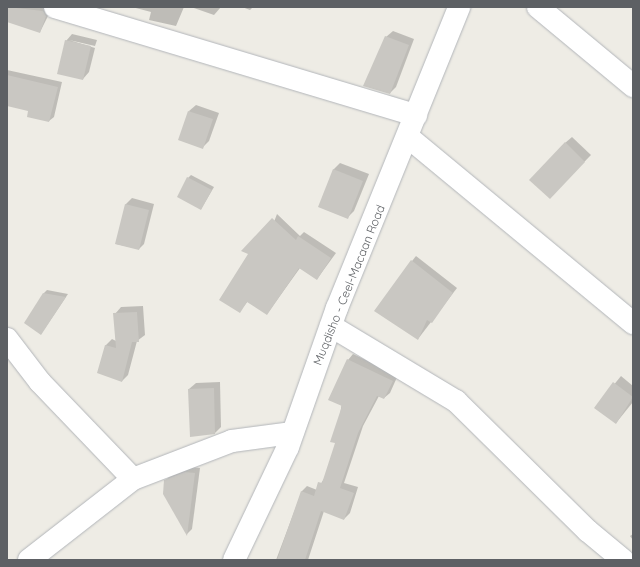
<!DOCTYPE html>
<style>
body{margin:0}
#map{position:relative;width:640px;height:567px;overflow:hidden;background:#eeece5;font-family:Quicksand,sans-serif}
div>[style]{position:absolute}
.shadow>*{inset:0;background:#0003}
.building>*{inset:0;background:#c9c7c2}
.roads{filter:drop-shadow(0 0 1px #b2b5b9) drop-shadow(0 0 1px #b2b5b9)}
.minor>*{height:22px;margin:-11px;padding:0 11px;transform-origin:11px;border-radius:11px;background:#fff}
span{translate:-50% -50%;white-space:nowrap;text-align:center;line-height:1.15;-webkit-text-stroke:3px #fff;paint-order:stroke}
.street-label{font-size:12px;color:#5d6064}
.frame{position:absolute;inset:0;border:8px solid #5d6064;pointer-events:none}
</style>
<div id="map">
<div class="shadow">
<i style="clip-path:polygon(7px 7px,49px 7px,51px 10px,40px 32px,7px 21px)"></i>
<i style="clip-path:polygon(132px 7px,184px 7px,176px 26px,149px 20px,151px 12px)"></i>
<i style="clip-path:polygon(191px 7px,221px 7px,214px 15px)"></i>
<i style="clip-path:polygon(242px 7px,253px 7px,250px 10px)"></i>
<i style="clip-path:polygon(393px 31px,414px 39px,396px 87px,390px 93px,386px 37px)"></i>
<i style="clip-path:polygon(72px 34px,97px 40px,95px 46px,69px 40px,95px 48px,89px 72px,83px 79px,66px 41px)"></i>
<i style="clip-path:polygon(7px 70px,62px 82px,54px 117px,49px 121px,30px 110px,7px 104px)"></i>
<i style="clip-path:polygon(196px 105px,219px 113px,209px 141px,203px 147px,189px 111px)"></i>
<i style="clip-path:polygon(572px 137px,591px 155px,556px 191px,565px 143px)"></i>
<i style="clip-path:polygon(340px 163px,369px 174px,354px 211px,348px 217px,333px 170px)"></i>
<i style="clip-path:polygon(191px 175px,214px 187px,201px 209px,188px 178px)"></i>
<i style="clip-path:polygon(132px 198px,154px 204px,144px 244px,139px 249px,116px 244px,126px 204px)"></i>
<i style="clip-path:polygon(277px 214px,300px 236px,304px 232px,336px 253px,317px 279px,300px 268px,267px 314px,248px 301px,240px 311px)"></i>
<i style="clip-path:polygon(416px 256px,457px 288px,418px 339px,412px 261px)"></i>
<i style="clip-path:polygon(47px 290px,68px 294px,41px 334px,44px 293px)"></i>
<i style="clip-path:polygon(143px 306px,145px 335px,137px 341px,128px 375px,122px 381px,105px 346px,112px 339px,116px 341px,115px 314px,121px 307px)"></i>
<i style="clip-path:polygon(353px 354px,398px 375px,390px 393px,384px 398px,379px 396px,363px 426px,344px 483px,358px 487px,350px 513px,344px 519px,324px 511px,308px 560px,276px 560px,302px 491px,307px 486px,317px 490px,325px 477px,336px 443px,348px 360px)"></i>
<i style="clip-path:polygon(621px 376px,633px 386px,633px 402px,616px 423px,595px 408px)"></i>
<i style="clip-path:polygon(220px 382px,221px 427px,215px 433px,189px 389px,196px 383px)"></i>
<i style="clip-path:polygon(191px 467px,200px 468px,192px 529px,187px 534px,164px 494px,165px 481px,171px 475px)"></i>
<i style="clip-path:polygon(633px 534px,633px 540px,630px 536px)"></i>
</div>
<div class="building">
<i style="clip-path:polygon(7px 7px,43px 11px,46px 16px,40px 33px,7px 22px)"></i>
<i style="clip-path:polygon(385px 36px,409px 45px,390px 94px,363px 86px)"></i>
<i style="clip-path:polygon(65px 40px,91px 46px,83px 80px,57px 74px)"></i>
<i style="clip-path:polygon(7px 75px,58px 87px,49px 122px,27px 117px,28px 111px,7px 106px)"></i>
<i style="clip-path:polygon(188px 111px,213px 119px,203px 149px,178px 140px)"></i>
<i style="clip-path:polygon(565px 142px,585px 162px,550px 199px,529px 180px)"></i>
<i style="clip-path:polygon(333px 169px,363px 181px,348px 219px,318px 207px)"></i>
<i style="clip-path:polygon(187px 177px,212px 190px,201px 210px,177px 197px)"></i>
<i style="clip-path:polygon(125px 204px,149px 210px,139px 250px,115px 244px)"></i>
<i style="clip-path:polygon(272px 218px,296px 240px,298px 236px,331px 258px,317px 280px,299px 268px,267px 315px,247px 302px,240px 313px,219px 300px,248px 254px,241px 251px)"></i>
<i style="clip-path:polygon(411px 260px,453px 293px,432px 323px,427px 320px,418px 340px,374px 311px)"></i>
<i style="clip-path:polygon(43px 293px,66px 297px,41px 335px,24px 323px)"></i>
<i style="clip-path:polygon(137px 312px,139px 342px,132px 342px,122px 382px,97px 373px,105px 345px,116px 348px,113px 313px)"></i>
<i style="clip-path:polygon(347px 359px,393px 381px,384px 399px,377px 396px,358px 433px,340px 488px,354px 493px,344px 520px,321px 511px,305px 560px,277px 560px,301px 491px,314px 496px,318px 482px,322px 483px,335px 443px,330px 442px,342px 406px,328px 400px)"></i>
<i style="clip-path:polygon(613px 382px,633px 397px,616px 424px,594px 408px)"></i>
<i style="clip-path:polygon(214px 388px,215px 434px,190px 437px,188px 389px)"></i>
<i style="clip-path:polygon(185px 472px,195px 473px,187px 536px,163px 494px,164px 480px)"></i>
</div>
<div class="roads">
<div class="minor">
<i style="left:55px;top:7px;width:377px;rotate:16.7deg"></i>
<i style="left:538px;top:7px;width:124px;rotate:39.7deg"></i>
<i style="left:408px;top:137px;width:292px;rotate:39.6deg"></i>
<i style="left:331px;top:326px;width:146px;rotate:31deg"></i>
<i style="left:456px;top:401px;width:185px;rotate:44.6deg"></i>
<i style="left:588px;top:531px;width:45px;rotate:39.6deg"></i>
<i style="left:7px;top:339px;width:54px;rotate:52.5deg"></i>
<i style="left:40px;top:382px;width:134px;rotate:46.2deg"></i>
<i style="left:29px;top:560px;width:132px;rotate:-37.9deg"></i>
<i style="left:133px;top:479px;width:106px;rotate:-21deg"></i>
<i style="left:232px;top:441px;width:61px;rotate:-7.6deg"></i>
<i style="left:234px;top:560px;width:125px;rotate:-64.5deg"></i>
<i style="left:288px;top:447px;width:147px;rotate:-70.6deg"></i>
<i style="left:337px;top:308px;width:325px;rotate:-67.9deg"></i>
</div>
</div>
<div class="street-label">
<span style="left:349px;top:285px;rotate:-68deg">Muqdisho - Ceel-Macaan Road</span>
</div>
<div class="frame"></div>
</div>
